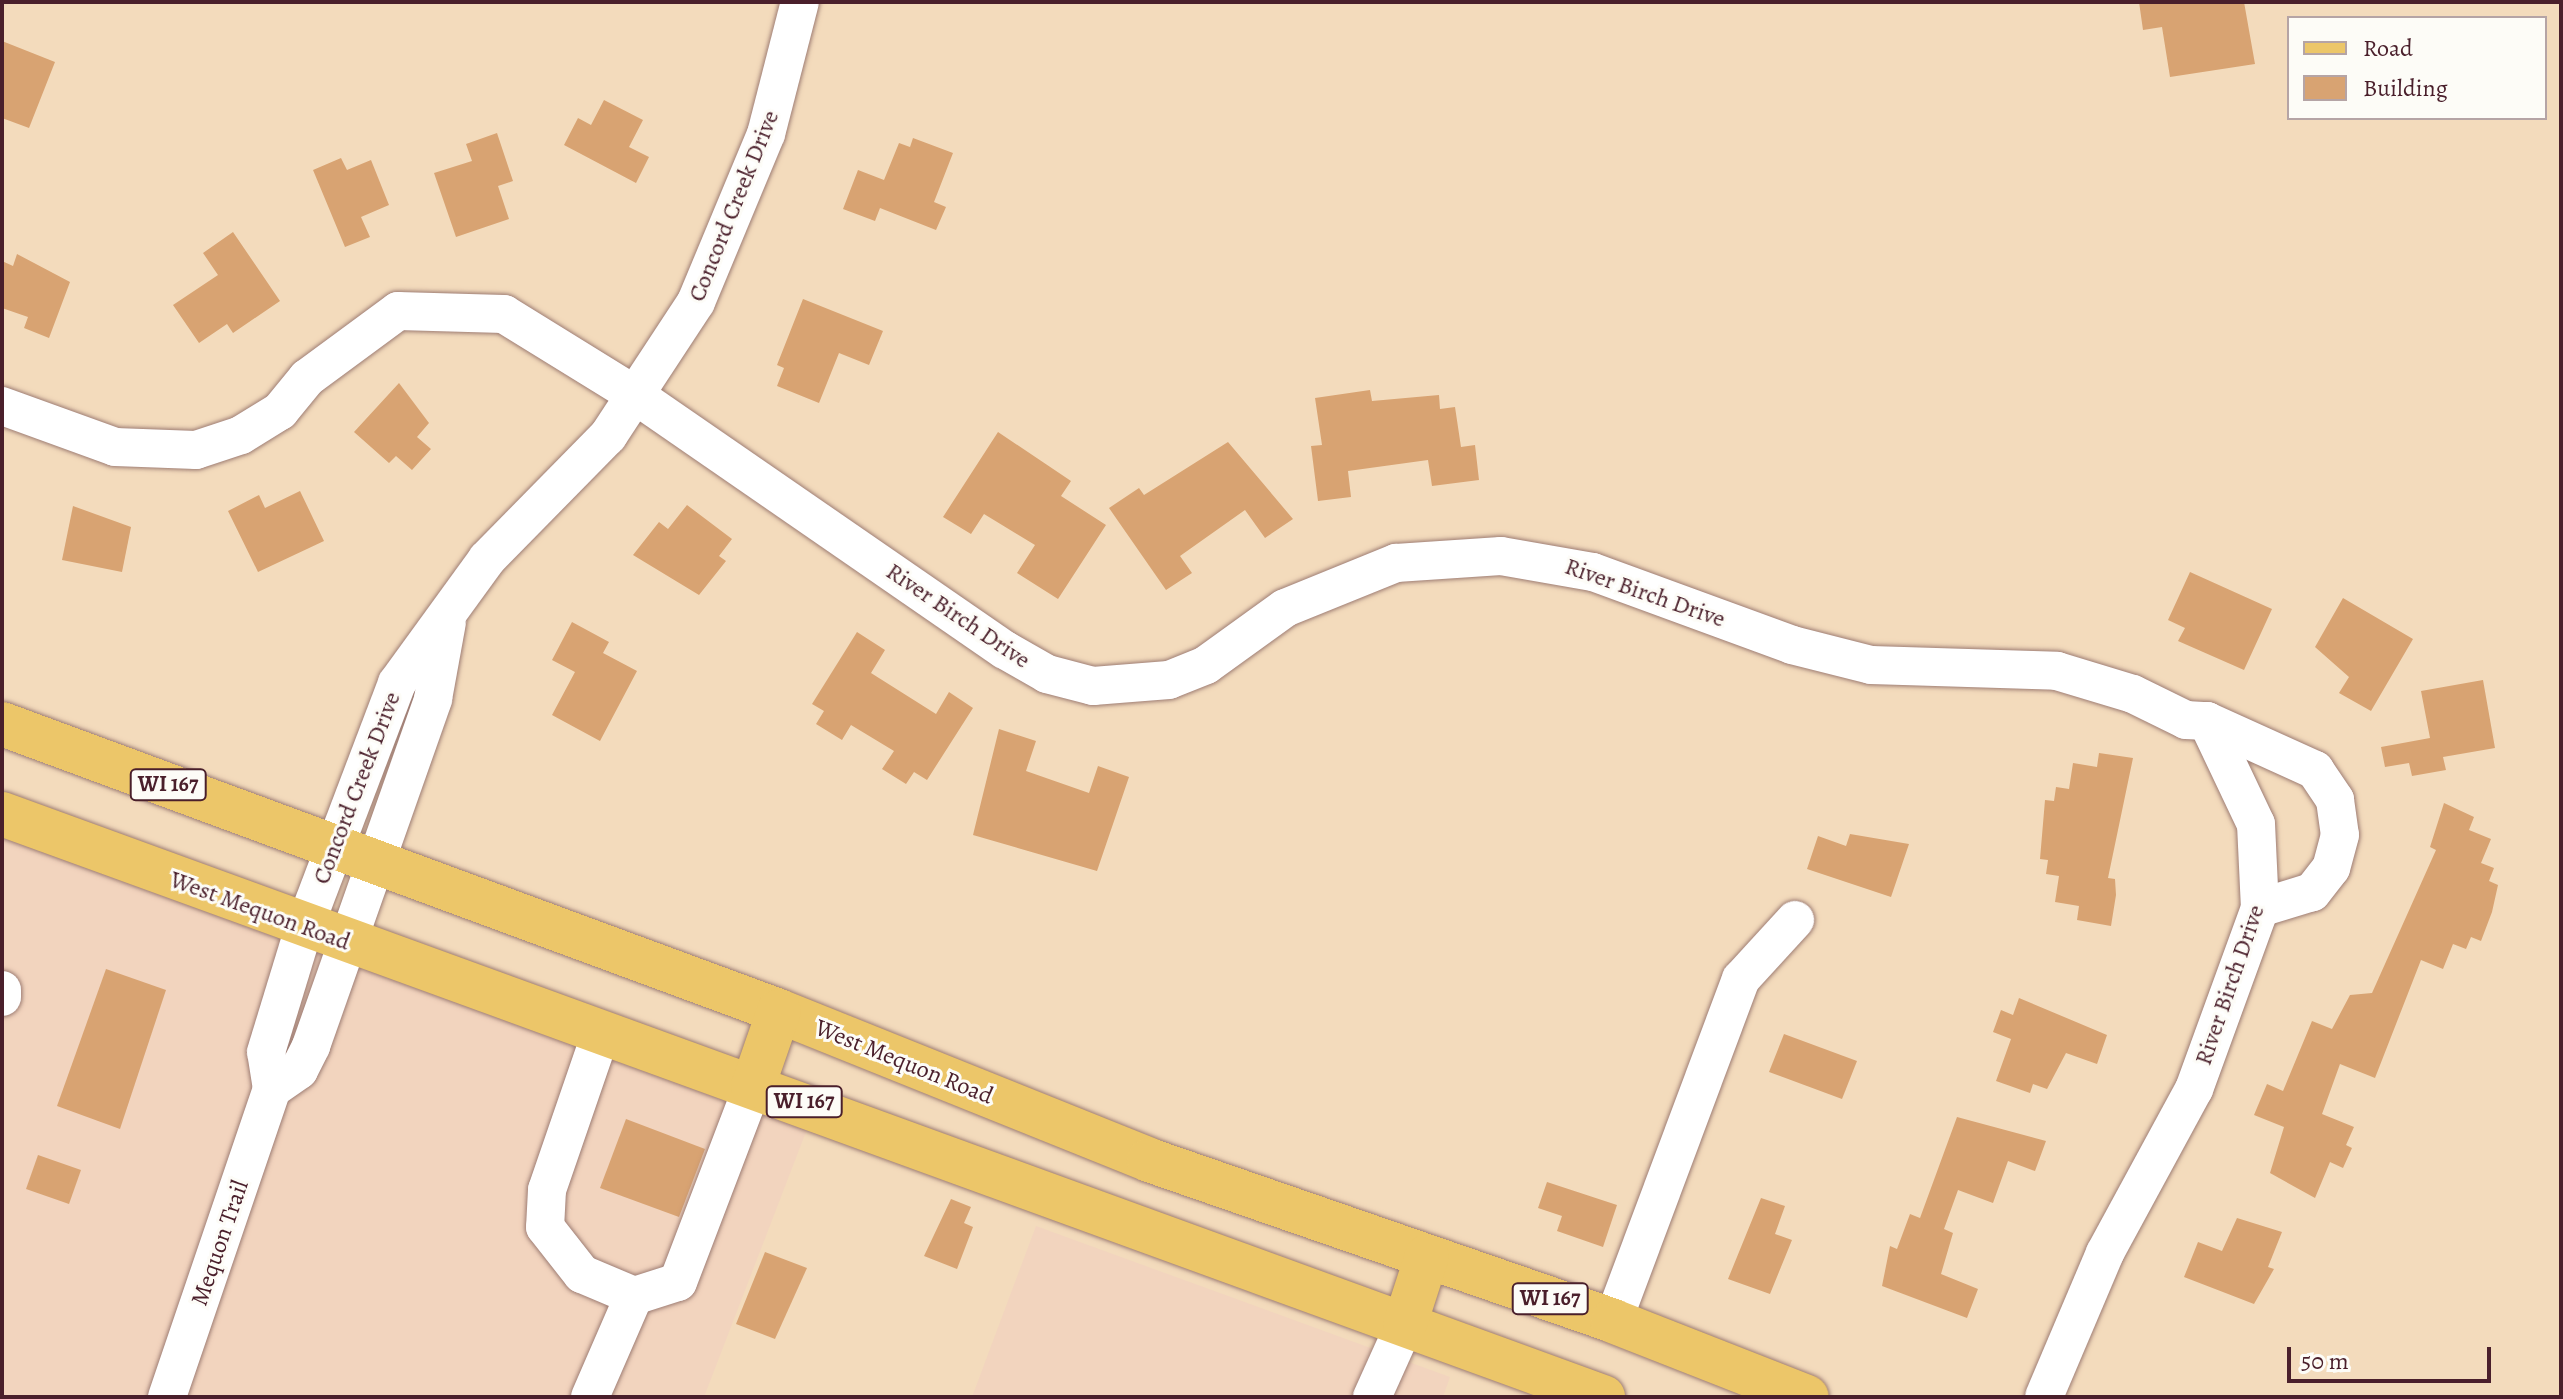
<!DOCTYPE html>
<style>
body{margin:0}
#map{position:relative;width:2563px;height:1399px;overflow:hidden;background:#f3dbbc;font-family:Alegreya,serif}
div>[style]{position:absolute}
.built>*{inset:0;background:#f2d4be}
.building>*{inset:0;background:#d8a372}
.roads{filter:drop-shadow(0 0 2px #9e7d74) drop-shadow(0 0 2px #9e7d74)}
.minor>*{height:38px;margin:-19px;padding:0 19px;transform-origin:19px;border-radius:19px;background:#fff}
.major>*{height:44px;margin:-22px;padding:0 22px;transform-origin:22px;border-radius:22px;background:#ecc669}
span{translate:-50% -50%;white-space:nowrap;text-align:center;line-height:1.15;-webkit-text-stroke:6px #fdfcf7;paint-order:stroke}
.shield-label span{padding:2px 6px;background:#fdfcf7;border:2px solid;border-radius:6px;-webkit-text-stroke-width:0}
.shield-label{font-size:22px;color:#4a1f2b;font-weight:700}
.street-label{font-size:24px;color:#4a1f2b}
.frame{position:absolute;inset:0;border:4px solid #4a1f2b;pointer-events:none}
.legend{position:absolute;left:2287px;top:16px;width:260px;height:104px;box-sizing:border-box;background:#fdfcf7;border:2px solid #b5a4a5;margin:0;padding:10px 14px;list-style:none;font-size:24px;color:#4a1f2b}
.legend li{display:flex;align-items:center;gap:16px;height:40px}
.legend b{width:40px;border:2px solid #b5a4a5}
.scale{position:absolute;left:2287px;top:1347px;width:204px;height:36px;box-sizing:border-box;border:4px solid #4a1f2b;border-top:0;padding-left:10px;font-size:24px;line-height:28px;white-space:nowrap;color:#4a1f2b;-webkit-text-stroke:6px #fdfcf7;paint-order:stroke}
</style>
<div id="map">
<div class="built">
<i style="clip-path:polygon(2px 830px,809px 1124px,704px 1397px,2px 1397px)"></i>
<i style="clip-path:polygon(1036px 1226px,1450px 1377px,1443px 1397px,972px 1397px)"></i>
</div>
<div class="building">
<i style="clip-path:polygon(2139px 2px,2244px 2px,2255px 64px,2170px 77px,2162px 27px,2143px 30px)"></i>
<i style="clip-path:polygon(2px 41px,55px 62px,29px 128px,2px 118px)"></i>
<i style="clip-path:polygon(604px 100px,643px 120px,629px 147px,649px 157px,636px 183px,564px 145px,578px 118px,591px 125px)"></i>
<i style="clip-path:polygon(497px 133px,513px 181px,498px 186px,509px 219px,456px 237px,434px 173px,472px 161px,466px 144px)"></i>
<i style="clip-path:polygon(913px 138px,953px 153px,934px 202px,946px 207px,936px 230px,880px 208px,875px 221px,843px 209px,858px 170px,884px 180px,899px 143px,910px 147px)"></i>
<i style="clip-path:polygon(341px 158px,347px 170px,371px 160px,389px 205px,361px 217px,370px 237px,345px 247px,313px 170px)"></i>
<i style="clip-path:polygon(233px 232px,280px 301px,233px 333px,227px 324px,199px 343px,173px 305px,218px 275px,203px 253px)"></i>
<i style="clip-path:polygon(17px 254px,70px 282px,49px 338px,24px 328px,28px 317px,2px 308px,2px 261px,13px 266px)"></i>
<i style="clip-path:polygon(803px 299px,883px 331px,869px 365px,839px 353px,819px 403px,777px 386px,784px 368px,777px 365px)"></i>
<i style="clip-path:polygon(399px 383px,429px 423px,417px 437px,431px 449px,412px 470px,396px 456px,389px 463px,354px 432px)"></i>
<i style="clip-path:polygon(1370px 390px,1372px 401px,1439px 395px,1440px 409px,1455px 407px,1461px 447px,1475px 445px,1479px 480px,1432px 486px,1428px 460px,1348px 471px,1351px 497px,1318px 501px,1311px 446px,1322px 445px,1315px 398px)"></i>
<i style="clip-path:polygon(998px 432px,1071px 481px,1061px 496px,1106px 525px,1058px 599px,1017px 573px,1035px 545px,984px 514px,971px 534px,943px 517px)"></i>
<i style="clip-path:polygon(1228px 442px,1293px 519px,1265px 538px,1245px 510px,1180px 556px,1192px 573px,1166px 590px,1109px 508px,1139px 488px,1144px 495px)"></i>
<i style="clip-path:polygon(300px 491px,324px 541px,258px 572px,228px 511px,259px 495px,265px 508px)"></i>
<i style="clip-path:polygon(687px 505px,732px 539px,719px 556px,726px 561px,699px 595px,633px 555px,659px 522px,668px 529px)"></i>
<i style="clip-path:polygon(73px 506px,131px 527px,122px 572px,62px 560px)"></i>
<i style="clip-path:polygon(2190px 572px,2272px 609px,2244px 670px,2178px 641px,2185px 628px,2168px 620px)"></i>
<i style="clip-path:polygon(2343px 598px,2413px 639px,2371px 711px,2339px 693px,2349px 677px,2315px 647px)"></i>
<i style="clip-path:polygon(572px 622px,609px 642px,603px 653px,637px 671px,600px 741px,552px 715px,575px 672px,552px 660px)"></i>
<i style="clip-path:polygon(857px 632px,885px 650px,871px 673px,936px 714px,949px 692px,973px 708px,927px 780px,914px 772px,906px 784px,882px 769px,894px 751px,851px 725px,842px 740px,816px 724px,824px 711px,812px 704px)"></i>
<i style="clip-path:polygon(2483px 680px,2495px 748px,2443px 757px,2446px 770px,2412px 776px,2409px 763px,2385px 767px,2381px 747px,2430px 738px,2421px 691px)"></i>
<i style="clip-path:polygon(999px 729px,1036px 741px,1026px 771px,1089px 793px,1098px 766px,1129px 777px,1097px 871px,973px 835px)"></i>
<i style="clip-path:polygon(2099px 753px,2133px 758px,2108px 878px,2115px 879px,2116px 895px,2111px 926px,2077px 920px,2079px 906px,2055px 902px,2059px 876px,2046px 874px,2048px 860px,2040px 859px,2045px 800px,2054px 801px,2056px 787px,2069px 789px,2073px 763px,2097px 767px)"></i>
<i style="clip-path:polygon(2444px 803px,2474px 817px,2469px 830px,2491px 839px,2481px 863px,2494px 868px,2489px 881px,2498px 885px,2492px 912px,2481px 941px,2471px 937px,2466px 949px,2453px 944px,2443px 969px,2421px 960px,2375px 1078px,2340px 1064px,2322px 1114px,2354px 1127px,2346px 1145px,2352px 1148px,2343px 1168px,2330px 1162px,2315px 1198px,2270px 1173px,2284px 1127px,2254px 1115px,2267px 1084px,2283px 1091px,2312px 1021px,2332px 1029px,2350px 995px,2372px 993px,2436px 850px,2430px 847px)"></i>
<i style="clip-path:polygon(1850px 834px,1909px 844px,1891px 897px,1807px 869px,1818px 836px,1846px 846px)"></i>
<i style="clip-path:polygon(106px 969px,166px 990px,120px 1129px,57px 1106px)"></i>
<i style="clip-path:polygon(2019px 998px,2107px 1035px,2097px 1064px,2066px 1053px,2047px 1089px,2033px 1084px,2030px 1093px,1996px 1081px,2011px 1039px,1993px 1032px,2001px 1010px,2013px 1015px)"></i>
<i style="clip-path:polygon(1784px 1034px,1857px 1061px,1842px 1099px,1769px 1072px)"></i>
<i style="clip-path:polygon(1957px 1117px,2046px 1141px,2035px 1171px,2008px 1161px,1993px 1203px,1958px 1190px,1944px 1229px,1953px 1233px,1941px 1274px,1978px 1289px,1967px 1318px,1882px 1286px,1890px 1246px,1897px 1249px,1910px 1214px,1920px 1218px)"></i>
<i style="clip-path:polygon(626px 1119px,705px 1149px,679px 1217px,600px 1188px)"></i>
<i style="clip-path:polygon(38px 1155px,81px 1170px,69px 1204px,26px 1189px)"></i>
<i style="clip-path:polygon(1547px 1182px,1617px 1205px,1603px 1247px,1557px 1231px,1562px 1216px,1538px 1208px)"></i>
<i style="clip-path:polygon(1761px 1198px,1785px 1206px,1775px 1234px,1792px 1240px,1770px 1294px,1728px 1279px)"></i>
<i style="clip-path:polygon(951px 1199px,971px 1207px,964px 1223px,973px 1227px,957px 1269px,924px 1256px)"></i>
<i style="clip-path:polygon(2237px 1218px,2282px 1232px,2268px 1267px,2274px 1269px,2254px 1304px,2184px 1277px,2198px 1242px,2222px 1251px)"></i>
<i style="clip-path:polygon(765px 1252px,807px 1268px,775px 1339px,736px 1324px)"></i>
</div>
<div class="roads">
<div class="minor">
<i style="left:2px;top:406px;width:120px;rotate:19.9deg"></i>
<i style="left:115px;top:447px;width:81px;rotate:2.1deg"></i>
<i style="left:196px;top:450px;width:47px;rotate:-18.4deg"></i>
<i style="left:241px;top:435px;width:46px;rotate:-31.6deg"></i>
<i style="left:280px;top:411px;width:43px;rotate:-50.7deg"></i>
<i style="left:307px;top:378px;width:113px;rotate:-36.4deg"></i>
<i style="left:398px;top:311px;width:106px;rotate:1.6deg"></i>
<i style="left:504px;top:314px;width:154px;rotate:31.7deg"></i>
<i style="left:635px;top:395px;width:449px;rotate:34.6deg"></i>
<i style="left:1005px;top:650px;width:48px;rotate:29.7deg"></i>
<i style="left:1047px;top:674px;width:48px;rotate:14.6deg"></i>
<i style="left:1093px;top:686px;width:76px;rotate:-4.5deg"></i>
<i style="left:1169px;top:680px;width:40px;rotate:-22deg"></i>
<i style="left:1206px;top:665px;width:97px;rotate:-35.8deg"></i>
<i style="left:1285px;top:608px;width:120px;rotate:-22.1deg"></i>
<i style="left:1396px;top:563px;width:105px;rotate:-3.8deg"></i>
<i style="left:1501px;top:556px;width:93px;rotate:9.9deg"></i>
<i style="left:1593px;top:572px;width:212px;rotate:20.1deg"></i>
<i style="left:1792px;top:645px;width:81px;rotate:14.2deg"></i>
<i style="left:1871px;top:665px;width:186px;rotate:1.8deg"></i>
<i style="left:2057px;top:671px;width:79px;rotate:16.8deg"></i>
<i style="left:2133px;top:694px;width:59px;rotate:26.1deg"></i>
<i style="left:2186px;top:720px;width:21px;rotate:3deg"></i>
<i style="left:2207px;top:721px;width:114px;rotate:64.6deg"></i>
<i style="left:2256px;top:824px;width:84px;rotate:87.3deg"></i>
<i style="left:2260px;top:908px;width:193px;rotate:110deg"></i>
<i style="left:2194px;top:1089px;width:187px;rotate:118.5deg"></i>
<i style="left:2105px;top:1253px;width:156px;rotate:113deg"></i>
<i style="left:2207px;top:721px;width:119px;rotate:24.4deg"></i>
<i style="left:2315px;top:770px;width:36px;rotate:56deg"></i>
<i style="left:2335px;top:800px;width:35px;rotate:82deg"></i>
<i style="left:2340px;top:835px;width:34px;rotate:105deg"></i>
<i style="left:2331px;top:868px;width:31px;rotate:128deg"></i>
<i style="left:2312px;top:892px;width:54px;rotate:162.9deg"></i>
<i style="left:2px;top:990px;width:7px;rotate:90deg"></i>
<i style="left:601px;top:1033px;width:166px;rotate:109deg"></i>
<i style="left:547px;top:1190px;width:37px;rotate:93deg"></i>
<i style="left:545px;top:1227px;width:60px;rotate:51.8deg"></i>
<i style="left:582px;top:1274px;width:56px;rotate:22.9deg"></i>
<i style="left:272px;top:1089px;width:33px;rotate:-35deg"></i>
<i style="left:299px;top:1070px;width:27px;rotate:-63deg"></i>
<i style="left:311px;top:1046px;width:368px;rotate:-70.6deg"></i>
<i style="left:433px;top:699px;width:78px;rotate:-79.7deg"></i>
<i style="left:1613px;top:1321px;width:365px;rotate:-69.5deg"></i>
<i style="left:1741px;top:979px;width:80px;rotate:-47.5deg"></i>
<i style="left:167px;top:1397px;width:325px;rotate:-71.2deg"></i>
<i style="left:272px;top:1089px;width:37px;rotate:-99deg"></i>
<i style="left:266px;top:1052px;width:130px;rotate:-73deg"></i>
<i style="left:304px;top:928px;width:262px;rotate:-69.2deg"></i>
<i style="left:397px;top:683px;width:153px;rotate:-54deg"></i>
<i style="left:487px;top:559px;width:173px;rotate:-45.5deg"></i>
<i style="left:608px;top:436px;width:160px;rotate:-56.7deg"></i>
<i style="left:696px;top:302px;width:182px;rotate:-67.4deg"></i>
<i style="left:766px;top:134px;width:136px;rotate:-75.6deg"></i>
<i style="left:590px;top:1397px;width:110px;rotate:-66.5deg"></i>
<i style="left:634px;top:1296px;width:46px;rotate:-17.7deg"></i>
<i style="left:678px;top:1282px;width:210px;rotate:-69.1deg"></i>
<i style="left:1372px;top:1397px;width:80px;rotate:-65.7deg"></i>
</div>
<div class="major">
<i style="left:2px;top:724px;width:828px;rotate:20.27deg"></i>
<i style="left:779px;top:1011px;width:399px;rotate:21.9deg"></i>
<i style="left:1149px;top:1160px;width:491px;rotate:19.1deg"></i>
<i style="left:1613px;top:1321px;width:208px;rotate:21.4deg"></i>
<i style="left:2px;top:814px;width:1704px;rotate:20.01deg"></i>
<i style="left:753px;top:1086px;width:79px;rotate:-70.9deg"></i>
<i style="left:1405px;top:1324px;width:71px;rotate:-72.1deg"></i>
</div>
</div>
<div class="shield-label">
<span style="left:168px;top:785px">WI 167</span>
<span style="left:804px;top:1102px">WI 167</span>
<span style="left:1550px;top:1299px">WI 167</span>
</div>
<div class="street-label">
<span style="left:734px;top:206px;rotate:-68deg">Concord Creek Drive</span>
<span style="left:1645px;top:593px;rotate:19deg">River Birch Drive</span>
<span style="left:958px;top:616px;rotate:34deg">River Birch Drive</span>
<span style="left:357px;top:788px;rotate:-69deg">Concord Creek Drive</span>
<span style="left:260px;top:911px;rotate:20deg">West Mequon Road</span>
<span style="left:2230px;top:985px;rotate:-71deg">River Birch Drive</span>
<span style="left:904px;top:1062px;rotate:22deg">West Mequon Road</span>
<span style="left:220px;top:1243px;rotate:-71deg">Mequon Trail</span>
</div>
<div class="frame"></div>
<ul class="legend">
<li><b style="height:10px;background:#ecc669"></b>Road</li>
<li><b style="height:22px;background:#d8a372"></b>Building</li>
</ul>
<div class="scale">50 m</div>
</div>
